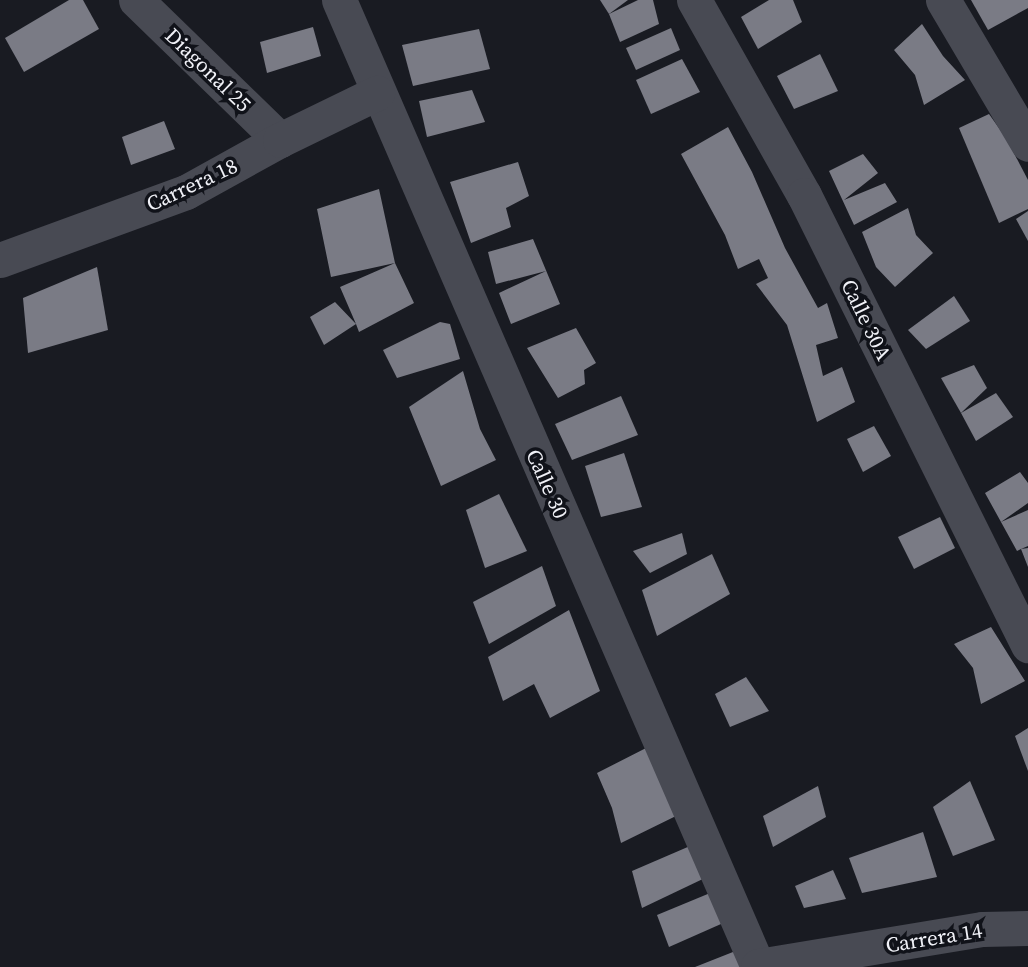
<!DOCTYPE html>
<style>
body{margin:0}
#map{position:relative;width:1028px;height:967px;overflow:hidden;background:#191b22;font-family:"Source Serif 4",serif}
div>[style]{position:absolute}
.building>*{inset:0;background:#7a7b85}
.minor>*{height:35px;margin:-17.5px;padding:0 17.5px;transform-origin:17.5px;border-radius:17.5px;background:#484a53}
span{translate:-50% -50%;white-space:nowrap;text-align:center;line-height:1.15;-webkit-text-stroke:7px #101219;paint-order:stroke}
.street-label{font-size:21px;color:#f0f1f7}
</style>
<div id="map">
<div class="building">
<i style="clip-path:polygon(69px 0,83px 0,99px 29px,24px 72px,5px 38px)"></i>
<i style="clip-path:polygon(600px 0,628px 0,609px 14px)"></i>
<i style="clip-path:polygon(638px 0,653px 0,659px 24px,620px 42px,609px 14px)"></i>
<i style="clip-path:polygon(769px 0,793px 0,802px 22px,758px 49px,741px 17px)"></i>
<i style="clip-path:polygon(971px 0,1028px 0,1028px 8px,988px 30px)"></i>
<i style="clip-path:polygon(922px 24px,943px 56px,965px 80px,924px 105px,915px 75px,894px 50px)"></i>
<i style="clip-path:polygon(313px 27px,321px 56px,267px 73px,260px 42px)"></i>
<i style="clip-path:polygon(671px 28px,680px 50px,636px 70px,626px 48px)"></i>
<i style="clip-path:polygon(479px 29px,490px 69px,413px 86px,402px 45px)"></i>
<i style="clip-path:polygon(820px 54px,838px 91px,794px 109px,777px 76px)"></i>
<i style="clip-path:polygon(682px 59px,700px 92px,651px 114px,636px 80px)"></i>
<i style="clip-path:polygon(472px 90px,485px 122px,427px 137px,419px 101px)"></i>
<i style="clip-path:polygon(989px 114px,1006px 138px,1028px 180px,1028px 209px,999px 223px,959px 128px)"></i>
<i style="clip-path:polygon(164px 121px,175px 149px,131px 165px,122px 137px)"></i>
<i style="clip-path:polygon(728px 127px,752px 172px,785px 248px,818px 308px,827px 303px,838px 338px,816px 345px,823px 376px,842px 367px,855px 402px,817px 422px,787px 325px,756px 284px,768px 278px,759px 259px,738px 269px,725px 235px,681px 154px)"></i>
<i style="clip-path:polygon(863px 154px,878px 173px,844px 200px,885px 183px,897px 202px,854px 225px,829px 171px)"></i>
<i style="clip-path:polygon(518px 162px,529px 196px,506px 208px,511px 227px,471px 243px,450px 182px)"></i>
<i style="clip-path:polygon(379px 189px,395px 263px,414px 303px,359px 332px,356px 324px,324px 345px,310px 317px,335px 302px,356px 324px,340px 287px,395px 263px,331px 277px,317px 209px)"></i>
<i style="clip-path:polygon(908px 208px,916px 235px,933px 253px,895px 287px,876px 267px,862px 232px)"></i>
<i style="clip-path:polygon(1028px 211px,1028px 241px,1016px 219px)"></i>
<i style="clip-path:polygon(533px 239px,560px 304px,511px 324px,499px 293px,546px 271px,496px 284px,488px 252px)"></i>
<i style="clip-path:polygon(97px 267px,108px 330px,28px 353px,23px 298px)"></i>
<i style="clip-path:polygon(954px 296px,970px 321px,926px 349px,908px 330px)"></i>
<i style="clip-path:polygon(440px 322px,450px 324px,460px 359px,397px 378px,383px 350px)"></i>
<i style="clip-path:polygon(576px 328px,596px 363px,584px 370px,585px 384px,558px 398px,527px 348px)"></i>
<i style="clip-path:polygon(974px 365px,987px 388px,961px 413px,941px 378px)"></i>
<i style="clip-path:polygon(463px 371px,480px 429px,496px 460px,441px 486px,409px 407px)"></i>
<i style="clip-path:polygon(996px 393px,1013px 417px,976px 441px,961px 413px)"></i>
<i style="clip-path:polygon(621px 396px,638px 435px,572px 460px,555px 424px)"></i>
<i style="clip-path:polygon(874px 426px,891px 456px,863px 472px,847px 439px)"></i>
<i style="clip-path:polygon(624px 453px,642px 507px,601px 517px,585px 466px)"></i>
<i style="clip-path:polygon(1020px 472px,1028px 483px,1028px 503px,1001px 522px,1028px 510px,1028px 546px,1021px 549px,1028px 548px,1028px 567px,1021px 549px,1017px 551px,985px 493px)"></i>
<i style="clip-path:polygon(499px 494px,527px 551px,485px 568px,466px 510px)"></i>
<i style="clip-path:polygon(940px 517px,955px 548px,914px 569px,898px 537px)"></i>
<i style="clip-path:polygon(682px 533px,687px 554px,650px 573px,633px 551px)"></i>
<i style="clip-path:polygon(712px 554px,730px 594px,657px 636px,642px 590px)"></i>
<i style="clip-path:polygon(542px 566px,556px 606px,489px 644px,473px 602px)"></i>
<i style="clip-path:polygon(569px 610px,600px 691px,550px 718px,534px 684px,503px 701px,488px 657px)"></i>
<i style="clip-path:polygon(991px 627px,1025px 681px,981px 704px,973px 668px,954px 644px)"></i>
<i style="clip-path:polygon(746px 677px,769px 711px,730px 727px,715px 694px)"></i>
<i style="clip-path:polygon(1028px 728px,1028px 771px,1015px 736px)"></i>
<i style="clip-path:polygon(650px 746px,678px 815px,621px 843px,612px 808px,597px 773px)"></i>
<i style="clip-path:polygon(970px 781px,995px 840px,953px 856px,933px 807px)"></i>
<i style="clip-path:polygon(818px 786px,826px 817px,773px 847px,763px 816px)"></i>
<i style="clip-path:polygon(923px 832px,937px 877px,862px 893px,849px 858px)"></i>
<i style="clip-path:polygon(697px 843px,707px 877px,642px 908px,632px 871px)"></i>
<i style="clip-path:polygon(833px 870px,846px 899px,804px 908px,795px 886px)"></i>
<i style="clip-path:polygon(715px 891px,721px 924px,669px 947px,657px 915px)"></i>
<i style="clip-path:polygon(738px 950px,744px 967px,695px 967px)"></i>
</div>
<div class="minor">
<i style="left:136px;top:0;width:201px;rotate:44.2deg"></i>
<i style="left:339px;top:0;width:1054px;rotate:66.57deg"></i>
<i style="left:694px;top:0;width:224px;rotate:60.6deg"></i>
<i style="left:804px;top:195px;width:503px;rotate:63.54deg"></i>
<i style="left:943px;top:0;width:167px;rotate:59.4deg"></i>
<i style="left:0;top:260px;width:198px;rotate:-20.1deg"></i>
<i style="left:186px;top:192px;width:107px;rotate:-29deg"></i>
<i style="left:280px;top:140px;width:108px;rotate:-25.9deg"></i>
<i style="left:758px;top:966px;width:227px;rotate:-9.4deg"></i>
<i style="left:982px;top:929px;width:46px;rotate:-1.2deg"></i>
</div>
<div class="street-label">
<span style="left:208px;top:70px;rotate:44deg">Diagonal 25</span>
<span style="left:192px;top:185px;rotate:-25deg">Carrera 18</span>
<span style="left:866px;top:320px;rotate:64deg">Calle 30A</span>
<span style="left:547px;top:484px;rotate:66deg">Calle 30</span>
<span style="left:934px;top:938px;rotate:-9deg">Carrera 14</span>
</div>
</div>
